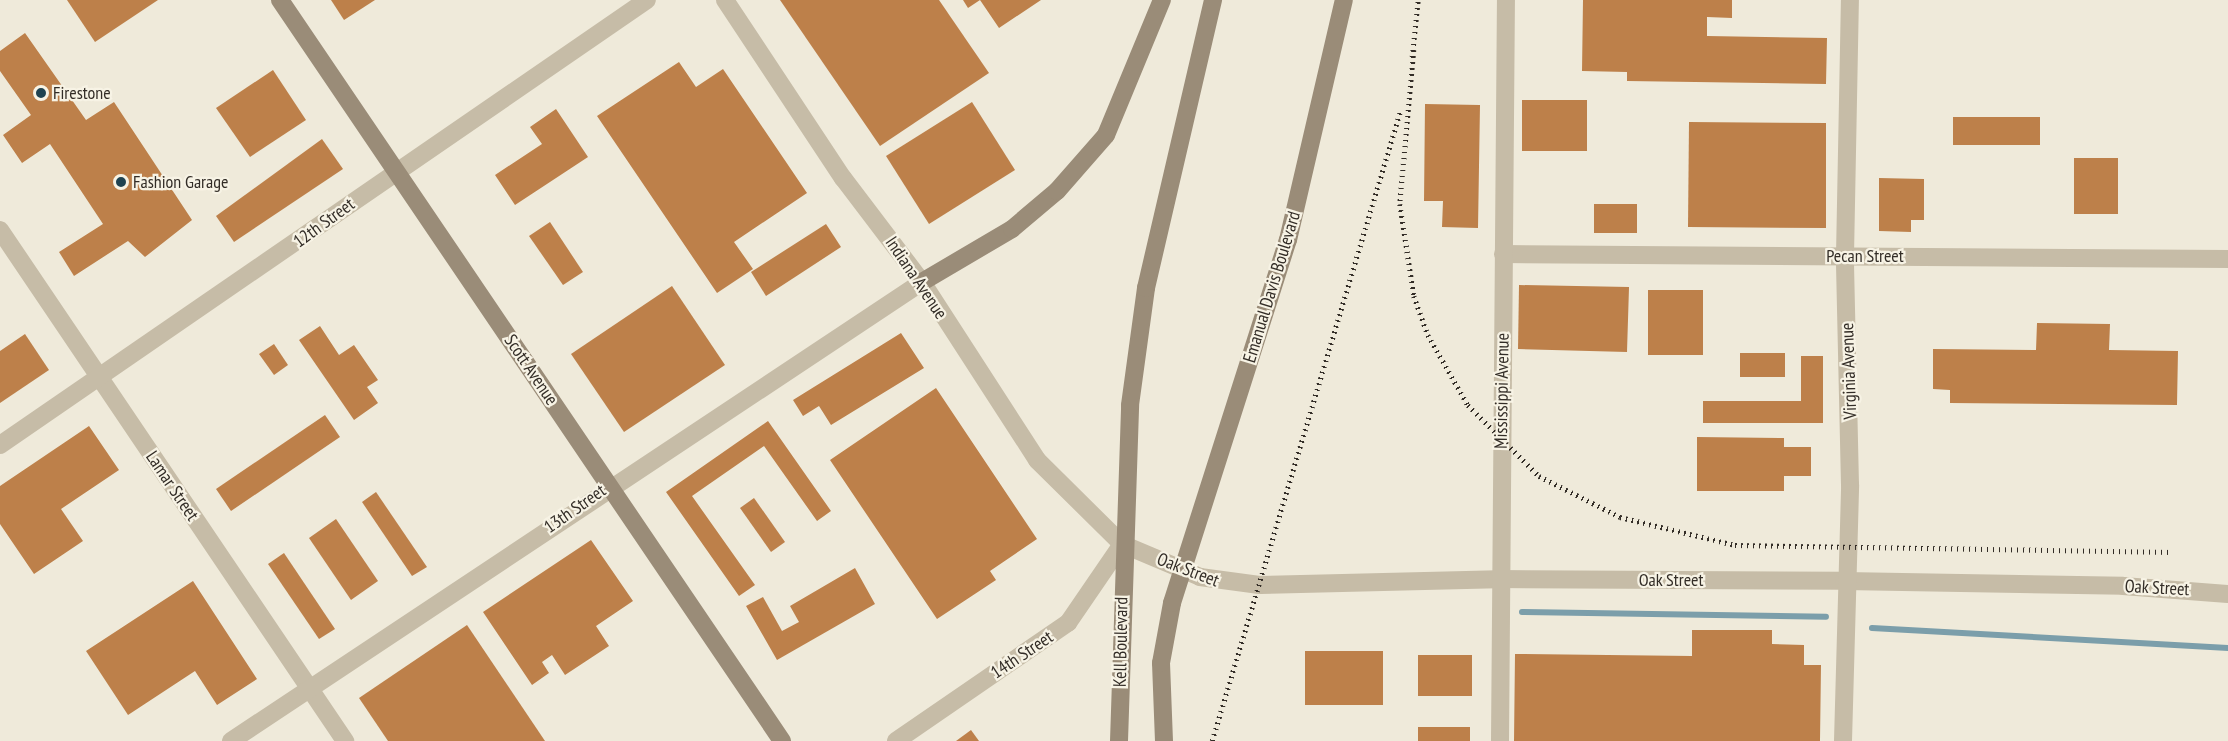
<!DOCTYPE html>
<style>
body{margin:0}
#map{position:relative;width:2228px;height:741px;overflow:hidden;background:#efeada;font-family:"PT Sans Narrow",sans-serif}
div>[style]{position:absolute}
.stream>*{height:6px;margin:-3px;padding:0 3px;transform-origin:3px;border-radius:3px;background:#7b9eaa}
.building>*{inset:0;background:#bd804a}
.street>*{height:18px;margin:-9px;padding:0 9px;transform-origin:9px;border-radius:9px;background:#c6bca7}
.secondary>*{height:18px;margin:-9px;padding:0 9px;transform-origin:9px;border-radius:9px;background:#9a8c78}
.rail>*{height:4.5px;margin-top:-2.25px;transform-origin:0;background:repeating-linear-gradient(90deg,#332d27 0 1.5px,transparent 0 6px)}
.dots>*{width:16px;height:16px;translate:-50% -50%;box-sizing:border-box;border:3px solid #f7f3e5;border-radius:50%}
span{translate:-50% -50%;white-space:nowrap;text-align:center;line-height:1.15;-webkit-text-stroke:4.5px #f7f3e5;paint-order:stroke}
.poi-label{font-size:18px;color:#332d27}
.left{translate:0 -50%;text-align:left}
.street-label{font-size:18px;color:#332d27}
</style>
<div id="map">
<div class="stream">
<i style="left:1522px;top:612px;width:304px;rotate:0.9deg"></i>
<i style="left:1872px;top:628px;width:357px;rotate:3.2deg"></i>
</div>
<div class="building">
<i style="clip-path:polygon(67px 0,158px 0,95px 42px)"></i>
<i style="clip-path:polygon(331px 0,375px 0,344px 20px)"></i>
<i style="clip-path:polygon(780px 0,939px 0,989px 73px,880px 146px)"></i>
<i style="clip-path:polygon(963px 0,1041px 0,999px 28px,980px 0,968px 8px)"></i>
<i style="clip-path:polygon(1583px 0,1732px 0,1732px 18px,1707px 17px,1707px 36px,1827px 38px,1826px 84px,1627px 81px,1627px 72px,1582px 71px)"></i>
<i style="clip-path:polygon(25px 33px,86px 120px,114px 102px,192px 220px,145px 257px,128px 241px,74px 276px,59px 252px,103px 224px,50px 144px,22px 163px,3px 135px,31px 115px,0 71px,0 51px)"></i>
<i style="clip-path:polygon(679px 62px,696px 87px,723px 69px,807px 193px,734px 242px,753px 269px,717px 293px,597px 116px)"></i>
<i style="clip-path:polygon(273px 70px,306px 120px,250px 157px,216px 108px)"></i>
<i style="clip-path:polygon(1522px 100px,1587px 100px,1587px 151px,1522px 151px)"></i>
<i style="clip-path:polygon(972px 102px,1015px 170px,929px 224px,886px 156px)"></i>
<i style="clip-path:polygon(1425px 104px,1480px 105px,1478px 228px,1442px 227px,1443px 201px,1424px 201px)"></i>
<i style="clip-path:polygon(556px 109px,588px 157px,515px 205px,495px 175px,542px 144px,530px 127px)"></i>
<i style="clip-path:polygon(1953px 117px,2040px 117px,2040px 145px,1953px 145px)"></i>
<i style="clip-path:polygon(1689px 122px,1826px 123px,1826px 228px,1688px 227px)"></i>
<i style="clip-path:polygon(322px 139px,343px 169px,234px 242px,216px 216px)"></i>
<i style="clip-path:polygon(2074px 158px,2118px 158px,2118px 214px,2074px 214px)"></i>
<i style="clip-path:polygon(1879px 178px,1924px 179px,1924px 220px,1911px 220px,1911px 232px,1879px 231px)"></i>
<i style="clip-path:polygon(1594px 204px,1637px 204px,1637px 233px,1594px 233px)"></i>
<i style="clip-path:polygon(550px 222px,583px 272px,563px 285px,529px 236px)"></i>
<i style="clip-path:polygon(826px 224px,841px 247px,766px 296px,751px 272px)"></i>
<i style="clip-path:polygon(1519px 285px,1629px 287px,1627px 352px,1518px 349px)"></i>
<i style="clip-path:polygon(672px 286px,725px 365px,624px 432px,571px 354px)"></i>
<i style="clip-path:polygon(1648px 290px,1703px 290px,1703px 355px,1648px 355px)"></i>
<i style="clip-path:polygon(2037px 323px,2110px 324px,2109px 350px,2178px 351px,2177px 405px,1950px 403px,1950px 390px,1933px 389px,1933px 349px,2036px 350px)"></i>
<i style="clip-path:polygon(320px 326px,339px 355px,354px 345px,378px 380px,367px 387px,378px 403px,354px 420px,299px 340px)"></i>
<i style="clip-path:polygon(901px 333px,924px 368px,831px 425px,819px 406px,803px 416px,793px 400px)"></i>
<i style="clip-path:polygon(25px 334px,49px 370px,0 403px,0 351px)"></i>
<i style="clip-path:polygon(274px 344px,288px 365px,274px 375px,259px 354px)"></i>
<i style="clip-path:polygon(1740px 353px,1785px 353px,1785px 377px,1740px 377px)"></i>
<i style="clip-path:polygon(1801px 356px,1823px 356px,1823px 423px,1703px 423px,1703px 401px,1801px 401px)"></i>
<i style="clip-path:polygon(936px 388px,1037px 539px,990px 571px,996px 580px,937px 619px,830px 460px)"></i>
<i style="clip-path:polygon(325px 415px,340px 437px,231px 511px,216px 489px)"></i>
<i style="clip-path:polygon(768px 421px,831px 511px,817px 521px,764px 446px,692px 496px,755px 585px,739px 596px,666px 492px)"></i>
<i style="clip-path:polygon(89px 426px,119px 470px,61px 509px,83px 541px,34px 574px,0 524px,0 486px)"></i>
<i style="clip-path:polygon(1697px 437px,1784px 438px,1784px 447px,1811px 447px,1811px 476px,1784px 476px,1784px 491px,1697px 491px)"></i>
<i style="clip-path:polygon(376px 492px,427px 567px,412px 576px,362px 502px)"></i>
<i style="clip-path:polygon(754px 498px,785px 542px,771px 552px,740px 508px)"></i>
<i style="clip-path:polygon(336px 519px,378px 581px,351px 600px,309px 538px)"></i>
<i style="clip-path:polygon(591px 540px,633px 601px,596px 626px,609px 646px,565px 675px,552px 655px,542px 662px,549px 673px,532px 685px,483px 612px)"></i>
<i style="clip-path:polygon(284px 553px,335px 629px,319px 639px,268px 564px)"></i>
<i style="clip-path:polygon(855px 568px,875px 604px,777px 660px,746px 606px,763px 597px,782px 631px,799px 622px,790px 606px)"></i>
<i style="clip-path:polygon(193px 581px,257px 679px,217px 705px,195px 671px,128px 715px,86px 651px)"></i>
<i style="clip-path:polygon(467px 625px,545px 741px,388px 741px,359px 698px)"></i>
<i style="clip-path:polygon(1692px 630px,1772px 630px,1772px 644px,1804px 645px,1804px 665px,1821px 665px,1820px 741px,1514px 741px,1515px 654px,1692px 656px)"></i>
<i style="clip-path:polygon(1305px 651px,1383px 651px,1383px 705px,1305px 705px)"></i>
<i style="clip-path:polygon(1418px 655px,1472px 655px,1472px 696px,1418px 696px)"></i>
<i style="clip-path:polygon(1418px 727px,1470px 727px,1470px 741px,1418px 741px)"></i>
<i style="clip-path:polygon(971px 730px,979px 741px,956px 741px)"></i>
</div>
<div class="street">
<i style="left:725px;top:0;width:214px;rotate:56.5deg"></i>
<i style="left:843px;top:178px;width:131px;rotate:52.8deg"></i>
<i style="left:922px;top:282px;width:212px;rotate:57.1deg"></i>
<i style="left:1037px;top:460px;width:120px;rotate:44.7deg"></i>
<i style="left:1122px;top:544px;width:85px;rotate:22.9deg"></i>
<i style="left:1200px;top:577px;width:60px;rotate:7.7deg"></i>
<i style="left:1259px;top:585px;width:238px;rotate:-1.4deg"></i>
<i style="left:1497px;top:579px;width:347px;rotate:0.3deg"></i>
<i style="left:1844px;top:581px;width:279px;rotate:1deg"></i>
<i style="left:2123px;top:586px;width:105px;rotate:4.4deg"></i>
<i style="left:0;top:230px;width:617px;rotate:55.97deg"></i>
<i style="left:1503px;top:254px;width:725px;rotate:0.4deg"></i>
<i style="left:0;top:445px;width:785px;rotate:-34.52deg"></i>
<i style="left:231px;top:741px;width:830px;rotate:-33.59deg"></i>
<i style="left:896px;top:741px;width:209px;rotate:-34.5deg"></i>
<i style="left:1068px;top:623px;width:96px;rotate:-55.6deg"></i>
<i style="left:1500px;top:741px;width:741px;rotate:-89.54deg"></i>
<i style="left:1843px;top:741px;width:256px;rotate:-88.4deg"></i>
<i style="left:1850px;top:485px;width:229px;rotate:-91.3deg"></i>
<i style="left:1845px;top:256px;width:256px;rotate:-88.9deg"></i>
</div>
<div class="secondary">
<i style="left:280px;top:0;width:895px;rotate:55.88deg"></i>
<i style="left:922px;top:282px;width:104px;rotate:-30.5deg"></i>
<i style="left:1012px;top:229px;width:59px;rotate:-40.2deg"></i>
<i style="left:1057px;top:191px;width:74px;rotate:-48.8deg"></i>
<i style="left:1106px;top:135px;width:146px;rotate:-67.5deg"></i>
<i style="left:1119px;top:741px;width:336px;rotate:-88.1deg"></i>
<i style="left:1130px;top:405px;width:118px;rotate:-82.2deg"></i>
<i style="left:1146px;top:288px;width:296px;rotate:-76.9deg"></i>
<i style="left:1164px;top:741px;width:78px;rotate:-92.2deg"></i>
<i style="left:1161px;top:663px;width:61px;rotate:-79.6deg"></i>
<i style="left:1172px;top:603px;width:381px;rotate:-72.3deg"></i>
<i style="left:1288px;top:240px;width:246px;rotate:-76.9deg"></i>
</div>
<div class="rail">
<i style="left:1414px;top:50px;width:155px;rotate:95.2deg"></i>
<i style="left:1400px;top:204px;width:93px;rotate:81.3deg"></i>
<i style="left:1414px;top:296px;width:41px;rotate:70.3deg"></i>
<i style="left:1428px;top:335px;width:81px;rotate:60.3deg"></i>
<i style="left:1468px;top:405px;width:100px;rotate:45deg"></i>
<i style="left:1539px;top:476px;width:91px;rotate:26.8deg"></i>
<i style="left:1620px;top:517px;width:118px;rotate:13.7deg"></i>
<i style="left:1735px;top:545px;width:438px;rotate:0.9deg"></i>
<i style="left:1412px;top:57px;width:57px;rotate:-84deg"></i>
<i style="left:1212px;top:741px;width:656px;rotate:-73.36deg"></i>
</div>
<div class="dots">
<i style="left:41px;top:93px;background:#1f4351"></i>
<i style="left:121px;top:182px;background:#1f4351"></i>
</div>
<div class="poi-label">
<span class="left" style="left:53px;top:93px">Firestone</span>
<span class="left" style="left:133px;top:182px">Fashion Garage</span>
</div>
<div class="street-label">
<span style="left:324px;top:223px;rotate:-36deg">12th Street</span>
<span style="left:1865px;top:256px">Pecan Street</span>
<span style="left:916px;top:278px;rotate:56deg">Indiana Avenue</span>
<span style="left:1272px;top:287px;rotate:-73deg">Emanual Davis Boulevard</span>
<span style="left:531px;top:370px;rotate:56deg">Scott Avenue</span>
<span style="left:1849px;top:371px;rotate:-92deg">Virginia Avenue</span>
<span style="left:1502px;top:391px;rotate:-89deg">Mississippi Avenue</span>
<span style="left:172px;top:486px;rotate:56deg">Lamar Street</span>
<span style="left:575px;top:509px;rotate:-35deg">13th Street</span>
<span style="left:1188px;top:570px;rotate:21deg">Oak Street</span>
<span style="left:1671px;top:580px">Oak Street</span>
<span style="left:2157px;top:588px;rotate:3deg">Oak Street</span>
<span style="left:1121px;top:642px;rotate:-89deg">Kell Boulevard</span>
<span style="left:1022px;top:655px;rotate:-34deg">14th Street</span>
</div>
</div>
